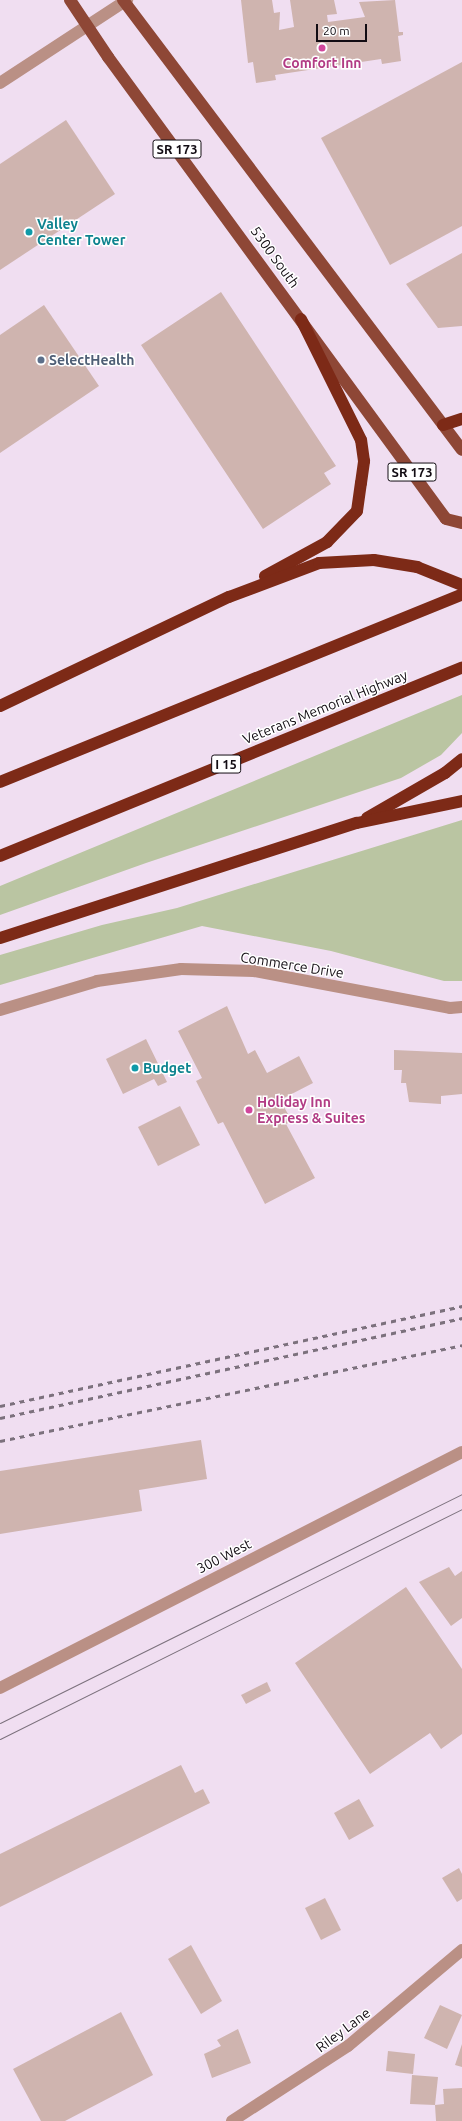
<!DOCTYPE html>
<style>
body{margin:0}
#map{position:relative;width:462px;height:2121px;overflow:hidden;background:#f0def1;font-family:Ubuntu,sans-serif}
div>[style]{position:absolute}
.green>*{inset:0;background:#bac5a2}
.building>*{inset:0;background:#cfb4af}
.minor>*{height:12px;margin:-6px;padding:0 6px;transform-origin:6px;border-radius:6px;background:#ba9085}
.major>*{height:12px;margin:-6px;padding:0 6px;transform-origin:6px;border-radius:6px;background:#8e4736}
.highway>*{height:12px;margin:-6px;padding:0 6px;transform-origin:6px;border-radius:6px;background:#7d2a17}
.tram>*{height:1px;margin:-0.5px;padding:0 0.5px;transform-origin:0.5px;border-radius:0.5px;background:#7c717d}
.rail>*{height:3px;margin-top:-1.5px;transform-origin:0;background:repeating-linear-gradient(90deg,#7c717d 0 5px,transparent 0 10px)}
.dots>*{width:11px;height:11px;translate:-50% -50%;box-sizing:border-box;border:2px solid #fff;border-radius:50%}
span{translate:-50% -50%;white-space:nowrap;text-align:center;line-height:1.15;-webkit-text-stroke:3px #fff;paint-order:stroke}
.shield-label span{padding:1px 3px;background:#fff;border:1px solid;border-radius:3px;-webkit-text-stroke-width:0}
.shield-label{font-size:13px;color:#120c13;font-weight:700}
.hotel-label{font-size:14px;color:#b23c85;font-weight:700}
.left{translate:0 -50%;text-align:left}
.culture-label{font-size:14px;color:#0d838f;font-weight:700}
.street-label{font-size:14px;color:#120c13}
.service-label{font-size:14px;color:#4e5e75;font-weight:700}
.scale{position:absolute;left:316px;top:24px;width:51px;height:18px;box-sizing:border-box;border:2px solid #120c13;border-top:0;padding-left:5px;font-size:12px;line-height:14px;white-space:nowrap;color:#120c13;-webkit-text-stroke:3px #fff;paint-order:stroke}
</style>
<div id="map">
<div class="green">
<i style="clip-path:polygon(462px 695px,462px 733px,441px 755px,401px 778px,146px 863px,0 915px,0 886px)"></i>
<i style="clip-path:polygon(462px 820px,462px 981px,444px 981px,331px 951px,202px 926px,0 985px,0 955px,102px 925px,177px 908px)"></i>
</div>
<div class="building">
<i style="clip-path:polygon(241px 0,272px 0,274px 13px,280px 12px,279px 30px,294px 27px,290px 0,334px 0,337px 14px,327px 15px,328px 22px,365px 17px,359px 2px,395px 0,399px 32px,403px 32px,403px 35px,398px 36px,401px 61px,382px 64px,381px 59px,275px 75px,276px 80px,256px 83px,253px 62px,248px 63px)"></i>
<i style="clip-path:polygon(462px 62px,462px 226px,390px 265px,321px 138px)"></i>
<i style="clip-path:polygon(66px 120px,115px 194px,0 270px,0 164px)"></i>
<i style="clip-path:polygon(462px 253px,462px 326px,438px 328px,406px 284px)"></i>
<i style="clip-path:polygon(221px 292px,336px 466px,324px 473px,331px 484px,263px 529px,141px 345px)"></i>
<i style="clip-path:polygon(44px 305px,99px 386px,0 453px,0 335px)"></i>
<i style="clip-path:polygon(227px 1006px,248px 1054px,255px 1050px,267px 1073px,299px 1056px,313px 1083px,280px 1100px,292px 1121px,286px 1124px,315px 1178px,265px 1204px,223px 1122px,218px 1124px,196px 1081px,202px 1078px,178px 1031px)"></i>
<i style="clip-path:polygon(146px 1039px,167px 1082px,158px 1086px,154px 1079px,123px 1094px,106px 1059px)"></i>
<i style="clip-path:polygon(394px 1050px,462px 1053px,462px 1094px,441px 1096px,441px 1104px,409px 1102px,406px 1083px,401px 1083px,402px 1070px,394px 1070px)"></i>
<i style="clip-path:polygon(180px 1106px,200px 1145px,158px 1166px,138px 1127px)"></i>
<i style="clip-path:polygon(201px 1440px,207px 1479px,139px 1490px,142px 1511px,0 1534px,0 1471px)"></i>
<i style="clip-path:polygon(449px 1567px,455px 1576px,462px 1571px,462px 1618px,451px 1626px,419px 1582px)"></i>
<i style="clip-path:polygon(406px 1587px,462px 1669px,462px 1734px,441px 1749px,430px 1733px,370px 1774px,295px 1663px)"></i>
<i style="clip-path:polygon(267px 1682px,271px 1691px,246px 1704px,241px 1695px)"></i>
<i style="clip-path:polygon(181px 1765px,195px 1793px,203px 1789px,210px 1803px,0 1907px,0 1854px)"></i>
<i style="clip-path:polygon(359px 1799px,374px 1826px,349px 1840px,334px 1813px)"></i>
<i style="clip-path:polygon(459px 1868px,462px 1874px,462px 1899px,457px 1902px,442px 1878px)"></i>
<i style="clip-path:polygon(325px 1898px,341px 1930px,321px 1940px,305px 1908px)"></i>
<i style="clip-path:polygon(191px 1945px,222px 2001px,201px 2014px,168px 1959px)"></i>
<i style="clip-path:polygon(440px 2005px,462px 2015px,447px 2049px,424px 2038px)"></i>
<i style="clip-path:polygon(121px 2012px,153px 2075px,65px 2121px,41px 2121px,13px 2069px)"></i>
<i style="clip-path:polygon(238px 2029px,251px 2063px,212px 2078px,204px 2054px,221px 2046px,217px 2040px)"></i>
<i style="clip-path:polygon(462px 2044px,462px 2067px,455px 2065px)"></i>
<i style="clip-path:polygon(388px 2051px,415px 2054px,413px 2074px,386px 2071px)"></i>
<i style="clip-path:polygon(412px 2075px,438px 2077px,435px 2105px,410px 2104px)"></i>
<i style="clip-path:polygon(462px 2088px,462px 2121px,436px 2121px,435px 2105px,444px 2104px,443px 2089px)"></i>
</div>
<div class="minor">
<i style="left:0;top:83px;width:152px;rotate:-33.2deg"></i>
<i style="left:0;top:1010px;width:101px;rotate:-16.6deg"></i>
<i style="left:97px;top:981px;width:85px;rotate:-8.1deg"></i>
<i style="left:181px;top:969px;width:73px;rotate:1.6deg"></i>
<i style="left:254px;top:971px;width:199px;rotate:10.7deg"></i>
<i style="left:450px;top:1008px;width:12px;rotate:-5deg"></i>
<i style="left:0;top:1688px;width:519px;rotate:-27.06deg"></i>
<i style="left:232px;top:2121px;width:138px;rotate:-32.9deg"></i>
<i style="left:348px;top:2046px;width:149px;rotate:-40.1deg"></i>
</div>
<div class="major">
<i style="left:70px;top:0;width:69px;rotate:56.3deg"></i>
<i style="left:108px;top:57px;width:572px;rotate:53.81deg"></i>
<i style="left:446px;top:519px;width:16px;rotate:14deg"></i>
<i style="left:123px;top:0;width:563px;rotate:53.01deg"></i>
</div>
<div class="highway">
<i style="left:443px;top:425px;width:20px;rotate:-18deg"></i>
<i style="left:265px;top:576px;width:71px;rotate:-28.7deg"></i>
<i style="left:327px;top:542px;width:43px;rotate:-45.9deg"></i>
<i style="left:357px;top:511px;width:28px;rotate:-82deg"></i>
<i style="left:361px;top:483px;width:22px;rotate:-82deg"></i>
<i style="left:364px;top:461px;width:21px;rotate:-98deg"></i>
<i style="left:361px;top:440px;width:135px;rotate:-116.4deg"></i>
<i style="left:0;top:706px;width:254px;rotate:-25.5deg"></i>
<i style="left:229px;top:597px;width:96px;rotate:-20.7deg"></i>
<i style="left:319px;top:563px;width:55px;rotate:-3.1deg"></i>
<i style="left:374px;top:560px;width:44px;rotate:9.2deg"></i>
<i style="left:417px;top:567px;width:48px;rotate:21.8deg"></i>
<i style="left:0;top:782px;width:499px;rotate:-22.1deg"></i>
<i style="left:367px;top:818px;width:90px;rotate:-30deg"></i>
<i style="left:445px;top:773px;width:22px;rotate:-39deg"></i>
<i style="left:0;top:856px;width:499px;rotate:-22.2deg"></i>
<i style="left:0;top:938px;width:375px;rotate:-17.9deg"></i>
<i style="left:357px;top:823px;width:107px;rotate:-11.8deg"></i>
</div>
<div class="tram">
<i style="left:0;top:1723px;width:516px;rotate:-26.37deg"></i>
<i style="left:0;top:1739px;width:516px;rotate:-26.47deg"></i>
</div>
<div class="rail">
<i style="left:0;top:1406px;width:473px;rotate:-12.2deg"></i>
<i style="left:0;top:1418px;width:473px;rotate:-12.2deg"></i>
<i style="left:0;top:1441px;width:472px;rotate:-11.7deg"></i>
</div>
<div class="dots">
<i style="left:322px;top:48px;background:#d1479c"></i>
<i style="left:29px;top:232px;background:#0f9aa8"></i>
<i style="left:41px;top:360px;background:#5c6f8a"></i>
<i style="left:135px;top:1068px;background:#0f9aa8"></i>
<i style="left:249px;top:1110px;background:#d1479c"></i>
</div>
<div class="shield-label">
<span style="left:177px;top:149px">SR 173</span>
<span style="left:412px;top:472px">SR 173</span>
<span style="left:226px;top:764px">I 15</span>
</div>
<div class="hotel-label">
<span style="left:322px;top:63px">Comfort Inn</span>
<span class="left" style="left:257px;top:1110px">Holiday Inn<br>Express &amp; Suites</span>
</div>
<div class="culture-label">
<span class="left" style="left:37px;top:232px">Valley<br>Center Tower</span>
<span class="left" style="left:143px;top:1068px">Budget</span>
</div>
<div class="street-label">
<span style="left:275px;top:257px;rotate:54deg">5300 South</span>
<span style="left:325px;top:707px;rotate:-22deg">Veterans Memorial Highway</span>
<span style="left:292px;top:965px;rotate:9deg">Commerce Drive</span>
<span style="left:224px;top:1556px;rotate:-27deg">300 West</span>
<span style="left:343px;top:2030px;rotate:-37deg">Riley Lane</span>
</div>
<div class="service-label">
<span class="left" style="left:49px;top:360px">SelectHealth</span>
</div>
<div class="scale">20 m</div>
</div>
